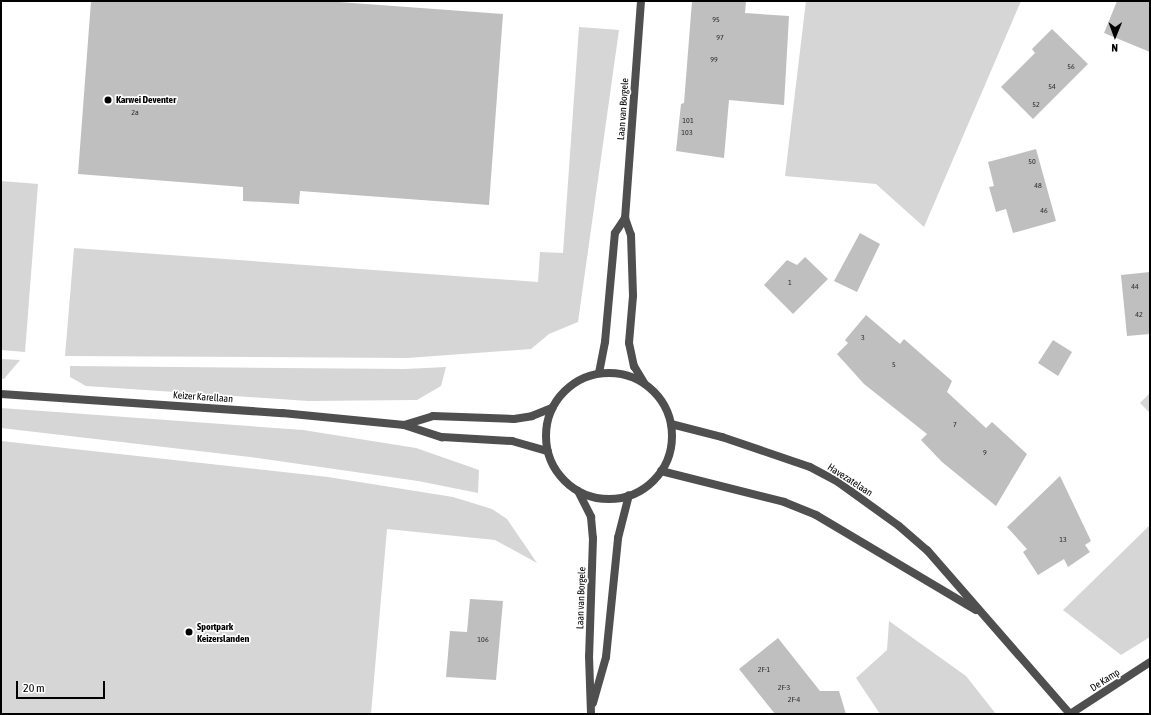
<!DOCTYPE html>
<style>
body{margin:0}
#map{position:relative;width:1151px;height:715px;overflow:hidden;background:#fff;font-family:"Asap Condensed",sans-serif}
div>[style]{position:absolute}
.green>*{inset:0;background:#d6d6d6}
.building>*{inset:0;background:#bfbfbf}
.minor>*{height:8px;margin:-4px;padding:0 4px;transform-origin:4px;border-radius:4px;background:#4f4f4f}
.tertiary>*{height:8px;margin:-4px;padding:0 4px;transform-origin:4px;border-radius:4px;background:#4f4f4f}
.tertiary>.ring{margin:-4px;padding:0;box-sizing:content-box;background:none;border:8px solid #4f4f4f;border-radius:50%}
.dots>*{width:11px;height:11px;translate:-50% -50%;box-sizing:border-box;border:2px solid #fff;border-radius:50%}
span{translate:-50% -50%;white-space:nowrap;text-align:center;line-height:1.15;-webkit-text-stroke:3.5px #fff;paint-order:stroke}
.number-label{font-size:8px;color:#303030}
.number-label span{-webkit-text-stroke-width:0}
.poi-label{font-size:10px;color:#000;font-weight:700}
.left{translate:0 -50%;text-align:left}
.street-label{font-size:10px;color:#000}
.frame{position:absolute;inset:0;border:2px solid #000;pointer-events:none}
.north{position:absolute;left:1095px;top:16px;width:40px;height:40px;-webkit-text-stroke:3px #fff;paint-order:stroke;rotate:181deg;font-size:11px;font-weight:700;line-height:16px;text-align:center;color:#000}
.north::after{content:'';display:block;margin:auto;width:14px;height:18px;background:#000;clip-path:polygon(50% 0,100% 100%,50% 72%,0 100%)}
.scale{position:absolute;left:16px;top:681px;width:89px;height:18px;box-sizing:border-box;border:2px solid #000;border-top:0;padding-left:5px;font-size:12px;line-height:14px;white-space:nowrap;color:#000;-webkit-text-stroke:3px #fff;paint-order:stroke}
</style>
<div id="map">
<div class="green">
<i style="clip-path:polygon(806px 1px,1021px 1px,924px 227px,876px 184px,785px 176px)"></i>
<i style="clip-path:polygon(579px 27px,619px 30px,578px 322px,549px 334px,531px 349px,407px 358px,65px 356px,74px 248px,538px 282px,540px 252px,563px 253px)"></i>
<i style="clip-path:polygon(1px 181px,38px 184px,25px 352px,1px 350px)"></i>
<i style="clip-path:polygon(1px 359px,20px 360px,4px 379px,1px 378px)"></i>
<i style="clip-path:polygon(70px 366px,405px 369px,446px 367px,441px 386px,417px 400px,308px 401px,86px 386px,70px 377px)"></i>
<i style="clip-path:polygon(1150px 393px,1150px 413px,1140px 403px)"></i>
<i style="clip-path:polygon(1px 408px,303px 430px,416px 448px,479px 470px,478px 493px,418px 481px,250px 457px,1px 428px)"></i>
<i style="clip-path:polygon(1px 441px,328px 477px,453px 497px,492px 509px,507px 519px,537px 563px,495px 540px,387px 529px,371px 714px,1px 714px)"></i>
<i style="clip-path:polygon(1150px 525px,1150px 637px,1121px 655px,1063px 610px)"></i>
<i style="clip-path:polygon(889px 621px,966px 676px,996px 714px,880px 714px,856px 678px,887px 650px)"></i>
</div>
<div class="building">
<i style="clip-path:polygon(91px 1px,325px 1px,503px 14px,489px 205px,300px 191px,299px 204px,243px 201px,243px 187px,78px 174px)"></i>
<i style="clip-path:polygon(692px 1px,746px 1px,745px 13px,789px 16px,784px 105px,729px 100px,724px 158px,676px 151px,681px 104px,684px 103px)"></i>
<i style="clip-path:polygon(1117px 1px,1150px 1px,1150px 52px,1104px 33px)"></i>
<i style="clip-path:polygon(1052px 29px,1088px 64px,1033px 119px,1001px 87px,1035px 53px,1032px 49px)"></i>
<i style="clip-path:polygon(1036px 149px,1056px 221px,1013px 233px,1006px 209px,996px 212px,989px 187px,994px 186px,988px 162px)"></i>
<i style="clip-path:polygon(860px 233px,880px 244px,857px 292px,834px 281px)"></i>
<i style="clip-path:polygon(805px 257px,828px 279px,793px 314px,764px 285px,787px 260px,797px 265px)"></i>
<i style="clip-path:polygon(1150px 272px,1150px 334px,1127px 336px,1121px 275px)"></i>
<i style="clip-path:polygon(866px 315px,900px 344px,904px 339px,952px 381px,947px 392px,986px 428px,992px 422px,1027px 454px,996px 506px,942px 462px,921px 440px,927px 434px,864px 384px,837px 354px,848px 343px,845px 340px)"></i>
<i style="clip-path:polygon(1053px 340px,1072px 352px,1058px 376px,1038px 363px)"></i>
<i style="clip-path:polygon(1060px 476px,1091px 541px,1085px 545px,1090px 552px,1068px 567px,1064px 559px,1038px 575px,1023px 552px,1027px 549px,1007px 527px)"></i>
<i style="clip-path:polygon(470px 599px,503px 601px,496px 680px,446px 677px,450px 631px,467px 632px)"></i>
<i style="clip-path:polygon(778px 638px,820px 691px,839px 691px,846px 714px,775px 714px,739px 669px)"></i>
</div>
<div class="minor">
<i style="left:1070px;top:714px;width:95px;rotate:-33deg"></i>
</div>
<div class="tertiary">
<i style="left:641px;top:1px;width:218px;rotate:94.2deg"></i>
<i style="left:625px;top:218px;width:18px;rotate:71deg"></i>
<i style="left:631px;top:235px;width:61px;rotate:88.1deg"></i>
<i style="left:633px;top:296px;width:47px;rotate:94.9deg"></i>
<i style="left:629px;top:343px;width:24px;rotate:78deg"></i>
<i style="left:634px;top:366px;width:21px;rotate:59deg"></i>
<i style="left:599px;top:373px;width:32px;rotate:-79deg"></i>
<i style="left:605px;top:342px;width:109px;rotate:-84.8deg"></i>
<i style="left:615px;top:233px;width:18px;rotate:-56deg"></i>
<i class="ring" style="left:546px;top:373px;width:118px;height:118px"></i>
<i style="left:1px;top:394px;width:282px;rotate:3.9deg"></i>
<i style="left:282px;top:413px;width:123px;rotate:5.6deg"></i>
<i style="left:404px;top:425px;width:40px;rotate:18deg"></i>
<i style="left:442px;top:437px;width:70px;rotate:3.3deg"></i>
<i style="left:512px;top:441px;width:37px;rotate:16deg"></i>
<i style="left:671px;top:424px;width:53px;rotate:14.3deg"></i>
<i style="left:722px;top:437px;width:93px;rotate:18.8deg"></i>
<i style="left:810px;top:467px;width:32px;rotate:28deg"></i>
<i style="left:838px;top:482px;width:75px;rotate:35.8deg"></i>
<i style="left:899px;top:526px;width:37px;rotate:41deg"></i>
<i style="left:927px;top:550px;width:218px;rotate:48.9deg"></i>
<i style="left:404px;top:425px;width:30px;rotate:-17deg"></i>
<i style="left:433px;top:416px;width:81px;rotate:2.1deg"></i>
<i style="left:514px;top:419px;width:18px;rotate:-9deg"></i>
<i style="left:532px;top:416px;width:22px;rotate:-22deg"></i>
<i style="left:661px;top:471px;width:127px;rotate:14.1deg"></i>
<i style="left:784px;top:502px;width:35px;rotate:22deg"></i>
<i style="left:816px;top:515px;width:186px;rotate:30.7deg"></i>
<i style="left:578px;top:491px;width:29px;rotate:63deg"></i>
<i style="left:591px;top:517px;width:21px;rotate:85deg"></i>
<i style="left:593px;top:538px;width:118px;rotate:91.9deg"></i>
<i style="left:589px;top:656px;width:58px;rotate:88deg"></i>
<i style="left:593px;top:703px;width:48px;rotate:-74.2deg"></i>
<i style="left:606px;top:657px;width:120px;rotate:-84.2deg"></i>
<i style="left:618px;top:538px;width:44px;rotate:-75.7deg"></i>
</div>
<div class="dots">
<i style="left:108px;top:100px;background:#000"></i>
<i style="left:189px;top:632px;background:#000"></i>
</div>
<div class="number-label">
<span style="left:716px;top:20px">95</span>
<span style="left:720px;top:38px">97</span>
<span style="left:714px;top:60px">99</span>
<span style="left:1071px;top:67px">56</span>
<span style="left:1052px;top:87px">54</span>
<span style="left:1036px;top:105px">52</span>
<span style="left:135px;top:113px">2a</span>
<span style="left:688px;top:121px">101</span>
<span style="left:687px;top:133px">103</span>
<span style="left:1032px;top:162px">50</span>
<span style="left:1038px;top:186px">48</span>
<span style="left:1044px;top:211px">46</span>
<span style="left:790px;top:283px">1</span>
<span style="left:1135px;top:287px">44</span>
<span style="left:1139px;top:315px">42</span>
<span style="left:863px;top:338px">3</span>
<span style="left:894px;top:365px">5</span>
<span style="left:955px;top:425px">7</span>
<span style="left:985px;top:453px">9</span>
<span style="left:1063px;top:540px">13</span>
<span style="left:483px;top:640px">106</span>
<span style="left:764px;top:670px">2F-1</span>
<span style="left:784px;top:688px">2F-3</span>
<span style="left:794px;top:700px">2F-4</span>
</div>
<div class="poi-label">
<span class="left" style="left:116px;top:100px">Karwei Deventer</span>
<span class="left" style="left:197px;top:632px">Sportpark<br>Keizerslanden</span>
</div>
<div class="street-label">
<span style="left:623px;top:109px;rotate:-86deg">Laan van Borgele</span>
<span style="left:203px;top:397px;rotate:4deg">Keizer Karellaan</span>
<span style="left:850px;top:480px;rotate:33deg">Havezatelaan</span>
<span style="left:581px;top:598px;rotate:-88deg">Laan van Borgele</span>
<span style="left:1105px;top:680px;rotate:-33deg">De Kamp</span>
</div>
<div class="frame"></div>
<div class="north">N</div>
<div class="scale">20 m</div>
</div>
